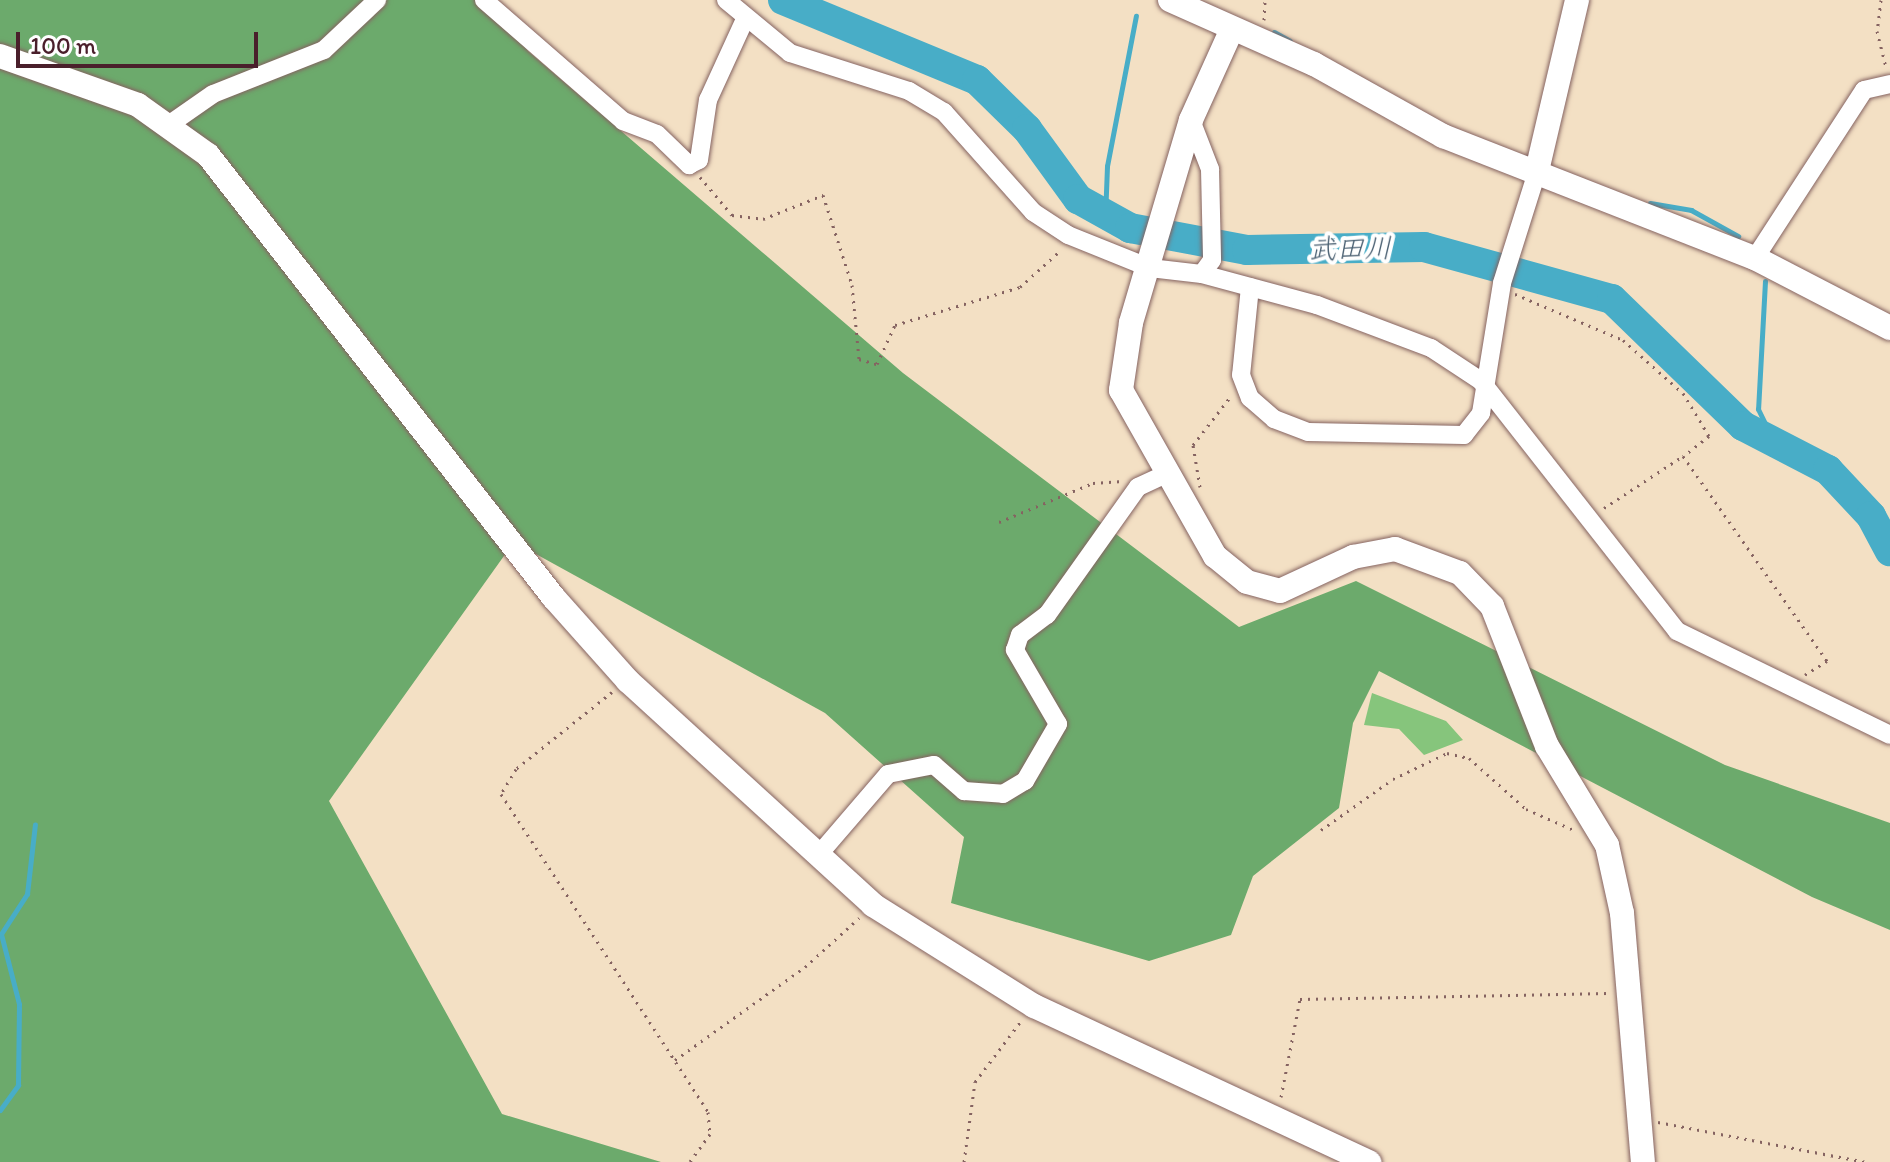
<!DOCTYPE html>
<meta charset="utf-8">
<style>
body{margin:0}
#map{position:relative;width:1890px;height:1162px;overflow:hidden;background:#f3e0c4;font-family:Itim,"Klee One",sans-serif}
div>[style]{position:absolute}
.green>*{inset:0;background:#86c57c}
.forest>*{inset:0;background:#6caa6c}
.stream>*{height:5px;margin:-2.5px;padding:0 2.5px;transform-origin:2.5px;border-radius:2.5px;background:#48adc7}
.river>*{height:30px;margin:-15px;padding:0 15px;transform-origin:15px;border-radius:15px;background:#48adc7}
.path>*{height:3px;margin-top:-1.5px;transform-origin:0;background:repeating-linear-gradient(90deg,#856361 0 2px,transparent 0 8px)}
.roads{filter:drop-shadow(0 0 2px #856361) drop-shadow(0 0 2px #856361)}
.minor>*{height:18px;margin:-9px;padding:0 9px;transform-origin:9px;border-radius:9px;background:#fff}
.tertiary>*{height:24px;margin:-12px;padding:0 12px;transform-origin:12px;border-radius:12px;background:#fff}
span{translate:-50% -50%;white-space:nowrap;text-align:center;line-height:1.15;-webkit-text-stroke:8px #fff;paint-order:stroke}
.water-label{font-size:28px;color:#495f71;font-style:italic}
.scale{position:absolute;left:16px;top:32px;width:242px;height:36px;box-sizing:border-box;border:4px solid #4a1f2b;border-top:0;padding-left:10px;font-size:24px;line-height:28px;white-space:nowrap;color:#4a1f2b;-webkit-text-stroke:6px #fff;paint-order:stroke}
</style>
<div id="map">
<div class="green">
<i style="clip-path:polygon(1372px 693px,1446px 721px,1463px 740px,1424px 755px,1399px 729px,1364px 725px)"></i>
</div>
<div class="forest">
<i style="clip-path:polygon(0 0,490px 0,528px 51px,903px 373px,1239px 627px,1356px 581px,1725px 765px,1890px 823px,1890px 930px,1812px 897px,1379px 671px,1353px 723px,1339px 808px,1253px 876px,1231px 935px,1149px 961px,951px 903px,964px 837px,825px 713px,514px 542px,329px 801px,502px 1114px,661px 1162px,0 1162px)"></i>
</div>
<div class="stream">
<i style="left:1274px;top:32px;width:18px;rotate:29deg"></i>
<i style="left:1650px;top:203px;width:42px;rotate:9.7deg"></i>
<i style="left:1691px;top:210px;width:54px;rotate:29deg"></i>
<i style="left:1105px;top:218px;width:52px;rotate:-87.8deg"></i>
<i style="left:1107px;top:166px;width:153px;rotate:-79.1deg"></i>
<i style="left:1765px;top:281px;width:128px;rotate:93.1deg"></i>
<i style="left:1758px;top:409px;width:37px;rotate:64deg"></i>
<i style="left:0;top:1110px;width:31px;rotate:-54deg"></i>
<i style="left:18px;top:1085px;width:81px;rotate:-89.3deg"></i>
<i style="left:19px;top:1004px;width:72px;rotate:-104.4deg"></i>
<i style="left:1px;top:934px;width:48px;rotate:-57deg"></i>
<i style="left:27px;top:894px;width:70px;rotate:-83.5deg"></i>
</div>
<div class="river">
<i style="left:783px;top:0;width:210px;rotate:22.4deg"></i>
<i style="left:977px;top:80px;width:70px;rotate:44.4deg"></i>
<i style="left:1027px;top:129px;width:87px;rotate:53.9deg"></i>
<i style="left:1078px;top:199px;width:60px;rotate:29.1deg"></i>
<i style="left:1130px;top:228px;width:119px;rotate:10.6deg"></i>
<i style="left:1247px;top:250px;width:177px;rotate:-1deg"></i>
<i style="left:1424px;top:247px;width:195px;rotate:15.5deg"></i>
<i style="left:1612px;top:299px;width:182px;rotate:44.1deg"></i>
<i style="left:1743px;top:426px;width:96px;rotate:27.4deg"></i>
<i style="left:1828px;top:470px;width:63px;rotate:46.9deg"></i>
<i style="left:1871px;top:516px;width:40px;rotate:62deg"></i>
</div>
<div class="path">
<i style="left:1881px;top:0;width:31px;rotate:97deg"></i>
<i style="left:1877px;top:31px;width:37px;rotate:76deg"></i>
<i style="left:1264px;top:20px;width:20px;rotate:-87deg"></i>
<i style="left:700px;top:177px;width:50px;rotate:49.9deg"></i>
<i style="left:732px;top:215px;width:31px;rotate:7deg"></i>
<i style="left:763px;top:219px;width:65px;rotate:-21.8deg"></i>
<i style="left:823px;top:195px;width:95px;rotate:72.1deg"></i>
<i style="left:852px;top:285px;width:74px;rotate:84.6deg"></i>
<i style="left:859px;top:359px;width:19px;rotate:16deg"></i>
<i style="left:877px;top:364px;width:43px;rotate:-65.2deg"></i>
<i style="left:895px;top:325px;width:131px;rotate:-16.9deg"></i>
<i style="left:1020px;top:287px;width:55px;rotate:-42.1deg"></i>
<i style="left:1515px;top:294px;width:117px;rotate:23.1deg"></i>
<i style="left:1623px;top:340px;width:80px;rotate:41.5deg"></i>
<i style="left:1683px;top:393px;width:50px;rotate:58.8deg"></i>
<i style="left:1709px;top:436px;width:33px;rotate:142deg"></i>
<i style="left:1200px;top:487px;width:43px;rotate:-99.5deg"></i>
<i style="left:1193px;top:445px;width:62px;rotate:-52.2deg"></i>
<i style="left:1604px;top:508px;width:95px;rotate:-33.4deg"></i>
<i style="left:1683px;top:456px;width:251px;rotate:54.9deg"></i>
<i style="left:1827px;top:661px;width:26px;rotate:148deg"></i>
<i style="left:999px;top:522px;width:102px;rotate:-22.5deg"></i>
<i style="left:1093px;top:483px;width:30px;rotate:-4deg"></i>
<i style="left:612px;top:692px;width:123px;rotate:141.3deg"></i>
<i style="left:516px;top:769px;width:29px;rotate:121deg"></i>
<i style="left:501px;top:794px;width:379px;rotate:56.9deg"></i>
<i style="left:708px;top:1112px;width:22px;rotate:85deg"></i>
<i style="left:710px;top:1134px;width:34px;rotate:126deg"></i>
<i style="left:1321px;top:830px;width:88px;rotate:-35.3deg"></i>
<i style="left:1393px;top:779px;width:60px;rotate:-25.7deg"></i>
<i style="left:1447px;top:753px;width:23px;rotate:13deg"></i>
<i style="left:1469px;top:758px;width:76px;rotate:41.8deg"></i>
<i style="left:1526px;top:809px;width:52px;rotate:23.6deg"></i>
<i style="left:675px;top:1060px;width:160px;rotate:-35.6deg"></i>
<i style="left:805px;top:967px;width:73px;rotate:-42.2deg"></i>
<i style="left:1281px;top:1097px;width:100px;rotate:-79deg"></i>
<i style="left:1300px;top:999px;width:308px;rotate:-1.1deg"></i>
<i style="left:1658px;top:1122px;width:212px;rotate:10.9deg"></i>
<i style="left:964px;top:1162px;width:81px;rotate:-82.2deg"></i>
<i style="left:975px;top:1082px;width:76px;rotate:-53deg"></i>
</div>
<div class="roads">
<div class="minor">
<i style="left:484px;top:0;width:184px;rotate:41deg"></i>
<i style="left:623px;top:121px;width:36px;rotate:21deg"></i>
<i style="left:657px;top:134px;width:45px;rotate:44.1deg"></i>
<i style="left:689px;top:165px;width:11px;rotate:-27deg"></i>
<i style="left:699px;top:160px;width:61px;rotate:-81.5deg"></i>
<i style="left:708px;top:100px;width:91px;rotate:-65.4deg"></i>
<i style="left:726px;top:0;width:83px;rotate:39.6deg"></i>
<i style="left:790px;top:53px;width:125px;rotate:17.7deg"></i>
<i style="left:909px;top:91px;width:41px;rotate:31deg"></i>
<i style="left:944px;top:112px;width:134px;rotate:48.3deg"></i>
<i style="left:1033px;top:212px;width:42px;rotate:33.3deg"></i>
<i style="left:1068px;top:235px;width:88px;rotate:21.9deg"></i>
<i style="left:1150px;top:268px;width:52px;rotate:6.6deg"></i>
<i style="left:1202px;top:274px;width:119px;rotate:15.1deg"></i>
<i style="left:1317px;top:305px;width:122px;rotate:20.7deg"></i>
<i style="left:1431px;top:348px;width:60px;rotate:33.4deg"></i>
<i style="left:1481px;top:381px;width:318px;rotate:51.9deg"></i>
<i style="left:1677px;top:631px;width:237px;rotate:26deg"></i>
<i style="left:1191px;top:120px;width:53px;rotate:68.8deg"></i>
<i style="left:1210px;top:169px;width:91px;rotate:88.7deg"></i>
<i style="left:1212px;top:260px;width:17px;rotate:126deg"></i>
<i style="left:170px;top:124px;width:52px;rotate:-34.9deg"></i>
<i style="left:213px;top:94px;width:119px;rotate:-21.6deg"></i>
<i style="left:324px;top:50px;width:73px;rotate:-43.3deg"></i>
<i style="left:1755px;top:258px;width:200px;rotate:-57deg"></i>
<i style="left:1864px;top:90px;width:27px;rotate:-13deg"></i>
<i style="left:1250px;top:287px;width:88px;rotate:95.8deg"></i>
<i style="left:1241px;top:375px;width:25px;rotate:69deg"></i>
<i style="left:1250px;top:398px;width:32px;rotate:41deg"></i>
<i style="left:1274px;top:419px;width:36px;rotate:21deg"></i>
<i style="left:1308px;top:432px;width:156px;rotate:1.1deg"></i>
<i style="left:1464px;top:435px;width:28px;rotate:-52deg"></i>
<i style="left:1481px;top:413px;width:132px;rotate:-80.8deg"></i>
<i style="left:1502px;top:283px;width:113px;rotate:-72.5deg"></i>
<i style="left:821px;top:852px;width:103px;rotate:-49.3deg"></i>
<i style="left:888px;top:774px;width:47px;rotate:-11.1deg"></i>
<i style="left:934px;top:765px;width:40px;rotate:41deg"></i>
<i style="left:964px;top:791px;width:39px;rotate:4deg"></i>
<i style="left:1003px;top:794px;width:26px;rotate:-31deg"></i>
<i style="left:1025px;top:781px;width:66px;rotate:-59.9deg"></i>
<i style="left:1058px;top:724px;width:86px;rotate:-120.2deg"></i>
<i style="left:1015px;top:650px;width:16px;rotate:-72deg"></i>
<i style="left:1020px;top:635px;width:34px;rotate:-37deg"></i>
<i style="left:1047px;top:615px;width:157px;rotate:-54.6deg"></i>
<i style="left:1138px;top:487px;width:33px;rotate:-25deg"></i>
</div>
<div class="tertiary">
<i style="left:1170px;top:0;width:158px;rotate:24deg"></i>
<i style="left:1314px;top:64px;width:148px;rotate:29.2deg"></i>
<i style="left:1443px;top:136px;width:335px;rotate:21.4deg"></i>
<i style="left:1755px;top:258px;width:152px;rotate:27.4deg"></i>
<i style="left:1232px;top:29px;width:100px;rotate:114.3deg"></i>
<i style="left:1191px;top:120px;width:212px;rotate:106.5deg"></i>
<i style="left:1131px;top:323px;width:68px;rotate:98.5deg"></i>
<i style="left:1121px;top:390px;width:191px;rotate:60.5deg"></i>
<i style="left:1215px;top:556px;width:41px;rotate:39.1deg"></i>
<i style="left:1247px;top:582px;width:34px;rotate:15deg"></i>
<i style="left:1280px;top:591px;width:81px;rotate:-25deg"></i>
<i style="left:1353px;top:557px;width:43px;rotate:-10.8deg"></i>
<i style="left:1395px;top:549px;width:69px;rotate:20.3deg"></i>
<i style="left:1460px;top:573px;width:46px;rotate:45.9deg"></i>
<i style="left:1492px;top:606px;width:150px;rotate:68.6deg"></i>
<i style="left:1547px;top:746px;width:116px;rotate:58.8deg"></i>
<i style="left:1607px;top:845px;width:70px;rotate:77.6deg"></i>
<i style="left:1622px;top:913px;width:250px;rotate:85.2deg"></i>
<i style="left:0;top:56px;width:146px;rotate:19.5deg"></i>
<i style="left:138px;top:105px;width:86px;rotate:35.5deg"></i>
<i style="left:208px;top:155px;width:562px;rotate:52.01deg"></i>
<i style="left:554px;top:598px;width:111px;rotate:48.3deg"></i>
<i style="left:628px;top:681px;width:332px;rotate:42.4deg"></i>
<i style="left:873px;top:905px;width:190px;rotate:32.1deg"></i>
<i style="left:1034px;top:1006px;width:370px;rotate:25deg"></i>
<i style="left:1536px;top:175px;width:180px;rotate:-76.8deg"></i>
</div>
</div>
<div class="water-label">
<span style="left:1350px;top:248px;rotate:-1deg">武田川</span>
</div>
<div class="scale">100 m</div>
</div>
